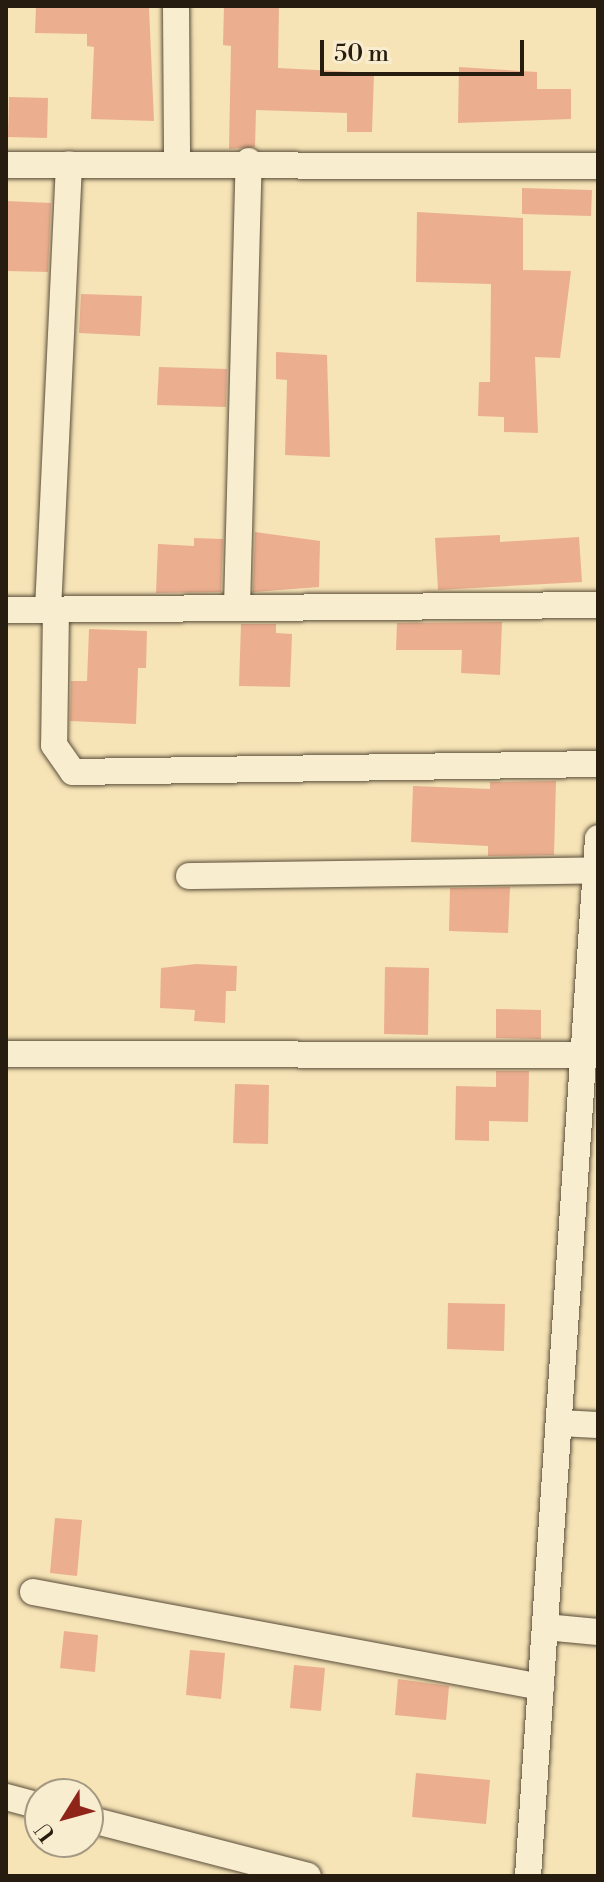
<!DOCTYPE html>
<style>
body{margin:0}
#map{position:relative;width:604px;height:1882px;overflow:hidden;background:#f6e3b6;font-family:"Libre Bodoni",serif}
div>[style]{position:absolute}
.building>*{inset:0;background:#ebaf8f}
.roads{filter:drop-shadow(0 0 2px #5a4e3a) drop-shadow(0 0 2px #5a4e3a)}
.street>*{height:26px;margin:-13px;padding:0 13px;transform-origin:13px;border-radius:13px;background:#f9edd0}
span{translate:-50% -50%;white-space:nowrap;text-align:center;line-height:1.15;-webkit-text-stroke:6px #f9edd0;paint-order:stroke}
.frame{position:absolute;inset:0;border:8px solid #261c10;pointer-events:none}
.north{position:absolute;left:24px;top:1778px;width:80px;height:80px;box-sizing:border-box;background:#f9edd0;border:2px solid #a59983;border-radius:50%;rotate:233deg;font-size:22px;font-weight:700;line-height:32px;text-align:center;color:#261c10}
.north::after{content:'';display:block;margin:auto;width:28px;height:36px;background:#8f2418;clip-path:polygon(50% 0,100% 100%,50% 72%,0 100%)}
.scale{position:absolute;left:320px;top:40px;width:204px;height:36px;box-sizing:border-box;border:4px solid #261c10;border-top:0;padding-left:10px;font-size:24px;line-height:28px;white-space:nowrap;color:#261c10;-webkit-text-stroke:6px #f9edd0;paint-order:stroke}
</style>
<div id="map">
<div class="building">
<i style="clip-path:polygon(36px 6px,149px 8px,154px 121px,91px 119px,94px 47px,87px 46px,87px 34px,35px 33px)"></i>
<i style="clip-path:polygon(224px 6px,279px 6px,278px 68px,374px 73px,372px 132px,347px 132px,347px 113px,256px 110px,255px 147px,229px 149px,231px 46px,223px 45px)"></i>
<i style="clip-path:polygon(459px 67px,537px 72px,537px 89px,571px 89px,571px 119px,458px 123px)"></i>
<i style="clip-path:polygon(9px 97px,48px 98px,47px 138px,8px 137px)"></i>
<i style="clip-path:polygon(522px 188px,592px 190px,591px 216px,522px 214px)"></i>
<i style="clip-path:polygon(6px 201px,51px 203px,48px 272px,6px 271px)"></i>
<i style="clip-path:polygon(417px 212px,523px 218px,523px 270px,571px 271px,560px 358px,535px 357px,538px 433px,504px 432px,504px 417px,478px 416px,479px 382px,490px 382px,491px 284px,416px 282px)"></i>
<i style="clip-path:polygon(81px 294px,142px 296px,140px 336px,79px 333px)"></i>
<i style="clip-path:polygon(276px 352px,327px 355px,330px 457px,285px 455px,287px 380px,276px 379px)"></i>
<i style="clip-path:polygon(159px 367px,227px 369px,226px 407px,157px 405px)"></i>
<i style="clip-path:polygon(255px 532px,320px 541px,319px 587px,253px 592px)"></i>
<i style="clip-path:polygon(500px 535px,500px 542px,579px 537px,582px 582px,438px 590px,435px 538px)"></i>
<i style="clip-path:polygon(194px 538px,223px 539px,221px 592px,156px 593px,158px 544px,194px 546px)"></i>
<i style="clip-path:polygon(502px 622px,500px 675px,461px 673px,462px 650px,396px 650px,397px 623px)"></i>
<i style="clip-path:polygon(241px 624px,276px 624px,276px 633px,292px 634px,290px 687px,239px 686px)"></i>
<i style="clip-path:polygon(89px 629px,147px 631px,146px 668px,138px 668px,136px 724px,70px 721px,71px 681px,87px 681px)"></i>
<i style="clip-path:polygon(556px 781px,554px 855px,488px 856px,488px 846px,411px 842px,413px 786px,490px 789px,490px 782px)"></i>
<i style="clip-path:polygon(510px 887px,508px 933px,449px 931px,450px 888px)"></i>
<i style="clip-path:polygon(196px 964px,237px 966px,236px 991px,226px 991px,225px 1023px,194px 1021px,195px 1010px,160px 1008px,161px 968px)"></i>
<i style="clip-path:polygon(385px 967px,429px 968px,428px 1035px,384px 1034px)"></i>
<i style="clip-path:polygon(496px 1009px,541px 1010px,541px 1039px,496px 1038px)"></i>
<i style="clip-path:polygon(496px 1071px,529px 1071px,528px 1122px,489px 1121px,489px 1141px,455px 1140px,456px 1086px,496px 1087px)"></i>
<i style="clip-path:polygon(235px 1084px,269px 1085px,268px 1144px,233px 1143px)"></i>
<i style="clip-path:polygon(448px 1303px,505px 1304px,504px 1351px,447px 1349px)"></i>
<i style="clip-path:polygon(55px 1518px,82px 1520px,77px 1576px,50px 1573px)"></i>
<i style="clip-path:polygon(64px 1631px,98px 1635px,95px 1672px,60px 1668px)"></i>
<i style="clip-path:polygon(190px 1650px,225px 1653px,221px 1699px,186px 1695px)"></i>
<i style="clip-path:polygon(294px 1665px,325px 1668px,321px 1711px,290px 1708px)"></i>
<i style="clip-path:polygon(398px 1679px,449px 1686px,446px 1720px,395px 1715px)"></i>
<i style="clip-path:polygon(416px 1773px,490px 1780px,486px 1824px,412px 1817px)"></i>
</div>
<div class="roads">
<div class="street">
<i style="left:176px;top:6px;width:155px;rotate:89.6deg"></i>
<i style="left:6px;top:165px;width:592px;rotate:0.1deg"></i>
<i style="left:237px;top:607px;width:446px;rotate:-88.5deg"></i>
<i style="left:56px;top:609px;width:136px;rotate:90.8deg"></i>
<i style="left:54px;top:745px;width:33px;rotate:55deg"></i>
<i style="left:73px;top:772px;width:525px;rotate:-0.87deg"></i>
<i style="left:6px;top:610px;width:592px;rotate:-0.48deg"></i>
<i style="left:48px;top:610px;width:446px;rotate:-87.3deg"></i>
<i style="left:189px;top:876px;width:406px;rotate:-0.8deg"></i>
<i style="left:6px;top:1054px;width:577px;rotate:0.1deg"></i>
<i style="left:559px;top:1423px;width:39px;rotate:3deg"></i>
<i style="left:33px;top:1592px;width:517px;rotate:10.59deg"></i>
<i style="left:545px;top:1627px;width:53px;rotate:5.4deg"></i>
<i style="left:6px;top:1797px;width:35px;rotate:15deg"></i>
<i style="left:88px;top:1819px;width:227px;rotate:14.5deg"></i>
<i style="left:528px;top:1876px;width:1040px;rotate:-86.14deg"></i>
</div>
</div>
<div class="frame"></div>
<div class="north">U</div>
<div class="scale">50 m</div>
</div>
